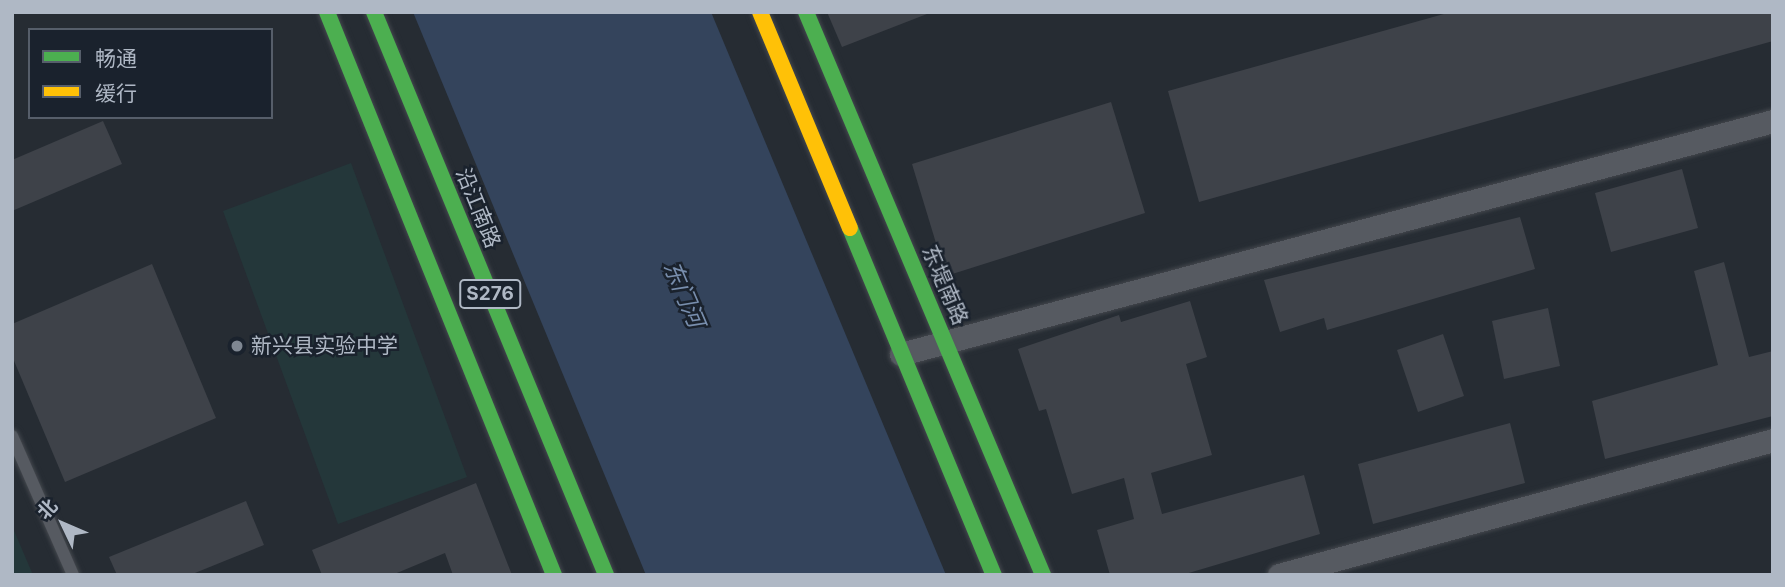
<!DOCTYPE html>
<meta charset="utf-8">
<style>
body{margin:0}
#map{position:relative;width:1785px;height:587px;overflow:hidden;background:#262c33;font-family:Inter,"Noto Sans SC",sans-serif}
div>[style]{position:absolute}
.green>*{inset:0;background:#24373a}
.water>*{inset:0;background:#34445c}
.building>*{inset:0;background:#3e4249}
.roads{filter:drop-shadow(0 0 2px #44484e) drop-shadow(0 0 2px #44484e)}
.lane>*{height:12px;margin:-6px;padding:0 6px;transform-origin:6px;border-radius:6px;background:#565a61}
.street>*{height:23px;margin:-11.5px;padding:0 11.5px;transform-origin:11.5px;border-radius:11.5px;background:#565a61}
.fast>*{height:16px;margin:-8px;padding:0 8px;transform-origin:8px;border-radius:8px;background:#4caf50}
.slow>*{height:16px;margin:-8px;padding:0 8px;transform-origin:8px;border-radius:8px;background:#ffc107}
.dots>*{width:19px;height:19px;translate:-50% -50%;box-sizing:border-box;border:4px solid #1a222d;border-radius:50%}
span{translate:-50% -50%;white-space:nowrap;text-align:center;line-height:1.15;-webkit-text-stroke:5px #1a222d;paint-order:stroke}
.shield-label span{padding:2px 5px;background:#1a222d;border:2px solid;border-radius:5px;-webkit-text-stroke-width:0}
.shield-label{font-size:19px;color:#afb8c5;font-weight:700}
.street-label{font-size:21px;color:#afb8c5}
.poi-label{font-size:21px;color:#afb8c5}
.left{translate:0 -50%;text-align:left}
.water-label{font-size:23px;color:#788ead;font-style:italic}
.frame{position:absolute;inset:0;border:14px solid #afb8c5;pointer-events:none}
.legend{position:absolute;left:28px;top:28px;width:245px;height:91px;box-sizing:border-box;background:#1a222d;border:2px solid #565e6a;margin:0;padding:9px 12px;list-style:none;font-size:21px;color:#afb8c5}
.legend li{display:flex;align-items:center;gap:14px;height:35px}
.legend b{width:35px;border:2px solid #565e6a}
.north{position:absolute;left:28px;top:489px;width:70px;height:70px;-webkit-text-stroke:5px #1a222d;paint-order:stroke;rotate:314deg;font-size:19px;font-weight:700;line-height:28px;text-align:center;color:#afb8c5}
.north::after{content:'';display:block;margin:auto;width:24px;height:32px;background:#afb8c5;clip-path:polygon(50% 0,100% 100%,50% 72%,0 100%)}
</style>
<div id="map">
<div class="green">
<i style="clip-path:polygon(351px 163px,467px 477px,338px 524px,223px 211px)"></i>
<i style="clip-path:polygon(12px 526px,33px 575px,12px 575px)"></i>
</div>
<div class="water">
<i style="clip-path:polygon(413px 12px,711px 12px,946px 575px,646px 575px)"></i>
</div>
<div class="building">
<i style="clip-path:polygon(827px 12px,927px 12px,927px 14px,842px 47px)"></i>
<i style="clip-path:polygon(1451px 12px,1773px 12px,1773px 41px,1199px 202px,1168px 91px)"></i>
<i style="clip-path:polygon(1111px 102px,1145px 213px,946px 276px,912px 164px)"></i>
<i style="clip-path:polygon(103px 121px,122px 164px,12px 211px,12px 160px)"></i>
<i style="clip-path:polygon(1682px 169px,1698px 228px,1611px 252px,1595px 193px)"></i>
<i style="clip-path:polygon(1520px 217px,1535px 269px,1327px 330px,1324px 318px,1280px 332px,1264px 280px)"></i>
<i style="clip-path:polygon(1724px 262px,1749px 357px,1773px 351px,1773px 416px,1605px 459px,1592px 401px,1718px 365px,1694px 271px)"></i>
<i style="clip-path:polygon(152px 264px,216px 418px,65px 482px,12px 356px,12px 324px)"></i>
<i style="clip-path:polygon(1190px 301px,1207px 357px,1186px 364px,1212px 455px,1151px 473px,1162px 514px,1304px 475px,1320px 534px,1182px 575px,1110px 575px,1097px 530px,1134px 519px,1124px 478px,1072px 494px,1046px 409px,1039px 411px,1018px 349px,1119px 315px,1121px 322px)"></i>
<i style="clip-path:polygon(1548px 308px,1560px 366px,1504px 379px,1492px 321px)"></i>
<i style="clip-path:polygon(1443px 334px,1464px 396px,1418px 412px,1397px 350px)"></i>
<i style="clip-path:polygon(1510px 423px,1525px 483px,1373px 524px,1358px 464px)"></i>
<i style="clip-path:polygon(476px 483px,512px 575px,453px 575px,445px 553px,392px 575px,322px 575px,312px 550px)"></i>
<i style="clip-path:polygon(246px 501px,264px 545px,190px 575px,117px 575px,109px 557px)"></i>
</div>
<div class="roads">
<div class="lane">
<i style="left:12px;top:436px;width:152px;rotate:66.3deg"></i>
</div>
<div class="street">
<i style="left:901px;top:354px;width:903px;rotate:-14.96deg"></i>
<i style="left:1279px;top:575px;width:512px;rotate:-15.28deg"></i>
</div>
<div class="fast">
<i style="left:327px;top:12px;width:607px;rotate:68.04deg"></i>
<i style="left:374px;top:12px;width:609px;rotate:67.6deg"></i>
<i style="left:806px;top:12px;width:611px;rotate:67.17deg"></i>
<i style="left:850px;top:228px;width:376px;rotate:67.5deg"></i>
</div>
<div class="slow">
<i style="left:760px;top:12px;width:234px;rotate:67.4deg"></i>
</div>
</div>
<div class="dots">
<i style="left:237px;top:346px;background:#7f8792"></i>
</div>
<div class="shield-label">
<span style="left:490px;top:294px">S276</span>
</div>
<div class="street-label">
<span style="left:478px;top:208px;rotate:68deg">沿江南路</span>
<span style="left:945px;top:285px;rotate:67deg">东堤南路</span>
</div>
<div class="poi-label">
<span class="left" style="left:251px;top:346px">新兴县实验中学</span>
</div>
<div class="water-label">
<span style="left:684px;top:294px;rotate:67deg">东门河</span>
</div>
<div class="frame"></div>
<ul class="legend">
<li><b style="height:9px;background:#4caf50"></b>畅通</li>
<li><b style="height:9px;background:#ffc107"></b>缓行</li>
</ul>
<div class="north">北</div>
</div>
